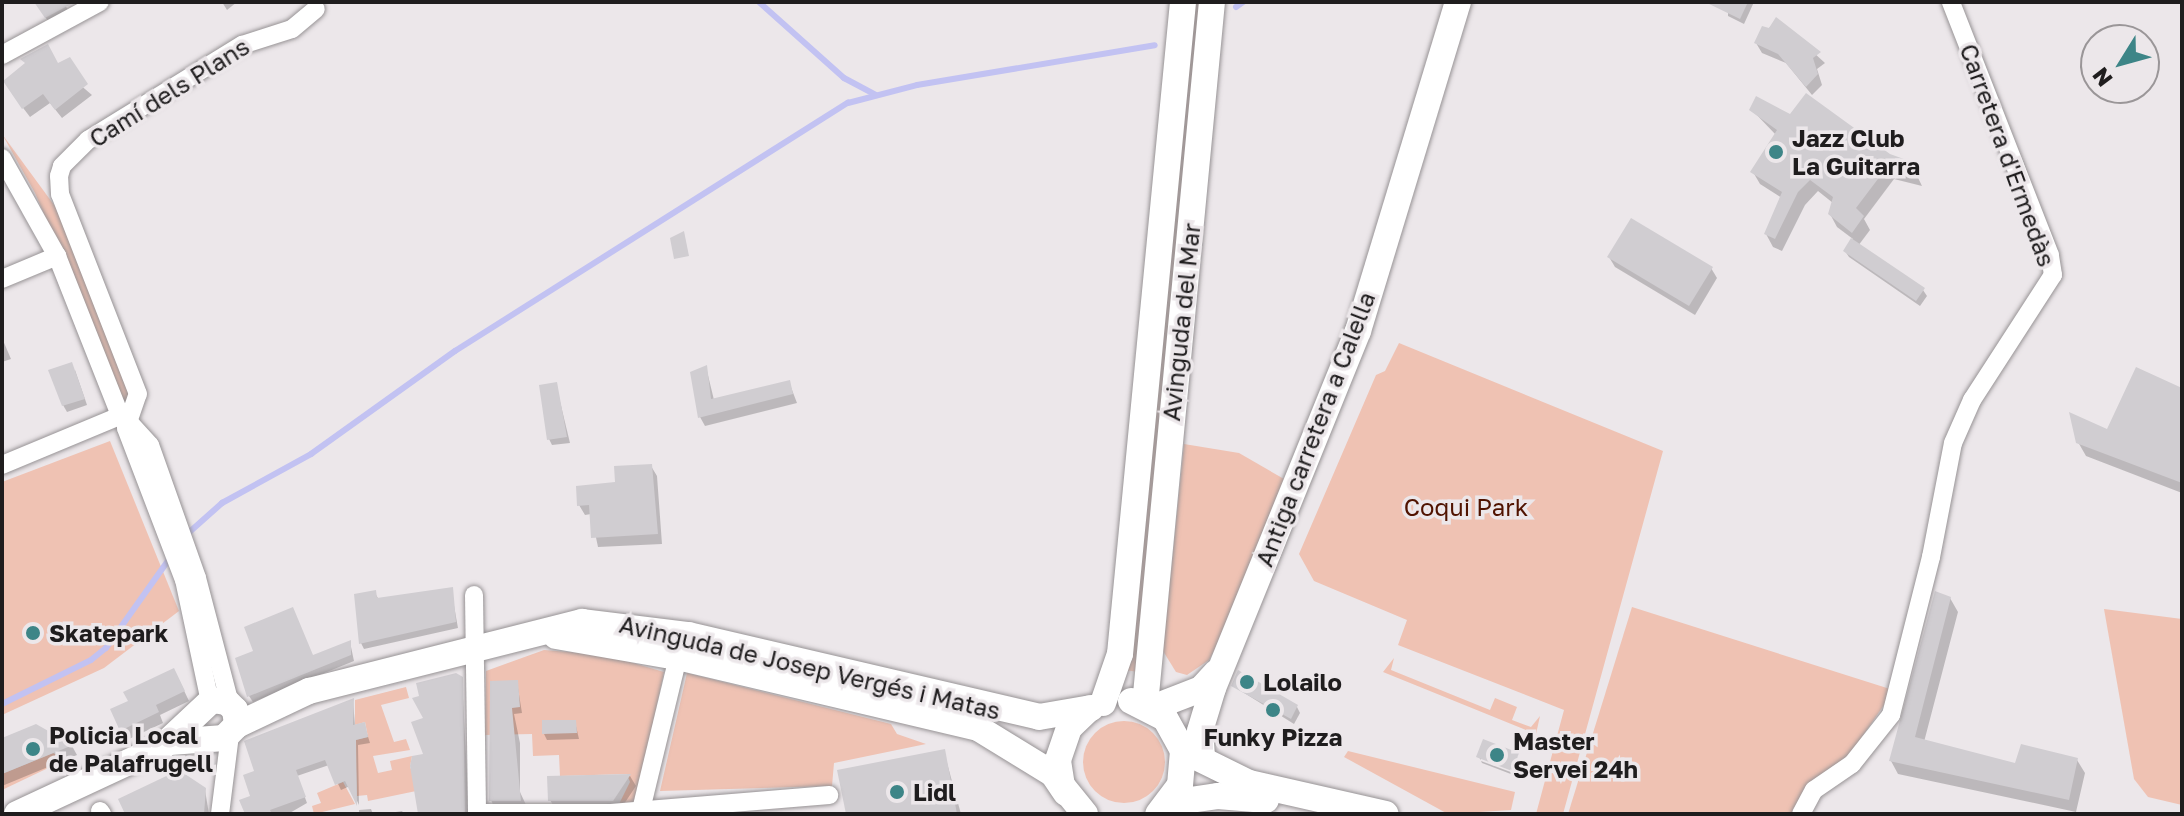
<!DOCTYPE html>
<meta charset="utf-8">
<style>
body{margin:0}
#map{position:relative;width:2184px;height:816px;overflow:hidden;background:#ece7ea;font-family:"Golos Text",sans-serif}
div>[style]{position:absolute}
.green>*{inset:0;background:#efc2b3}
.round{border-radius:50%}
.shadow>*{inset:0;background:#0003}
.stream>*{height:6px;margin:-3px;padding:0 3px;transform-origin:3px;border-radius:3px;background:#c2c2f2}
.building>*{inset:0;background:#d0cdd1}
.roads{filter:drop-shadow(0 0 2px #979395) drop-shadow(0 0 2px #979395)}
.street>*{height:18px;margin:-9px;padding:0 9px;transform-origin:9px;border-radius:9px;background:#fff}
.secondary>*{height:26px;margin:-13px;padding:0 13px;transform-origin:13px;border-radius:13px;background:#fff}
.dots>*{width:22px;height:22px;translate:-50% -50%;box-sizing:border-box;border:4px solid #ece7ea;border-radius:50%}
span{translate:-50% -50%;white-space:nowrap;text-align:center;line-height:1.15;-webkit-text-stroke:7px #ece7ea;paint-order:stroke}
.street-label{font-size:24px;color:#1f1d1e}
.poi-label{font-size:24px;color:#1f1d1e;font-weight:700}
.left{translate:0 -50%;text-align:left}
.park-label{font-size:24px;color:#501300}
.frame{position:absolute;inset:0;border:4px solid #1f1d1e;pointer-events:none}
.north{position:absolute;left:2080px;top:24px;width:80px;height:80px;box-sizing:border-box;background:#ece7ea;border:2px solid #9a9698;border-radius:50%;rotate:233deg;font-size:22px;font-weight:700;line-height:32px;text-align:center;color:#1f1d1e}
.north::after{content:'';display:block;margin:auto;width:28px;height:36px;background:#3d8587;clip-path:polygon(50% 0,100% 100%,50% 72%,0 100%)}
</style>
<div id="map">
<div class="green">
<i style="clip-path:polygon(1194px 2px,1205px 2px,1138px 672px,1125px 670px)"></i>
<i style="clip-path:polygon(2px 134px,57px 209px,132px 390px,126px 406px,35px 193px)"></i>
<i style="clip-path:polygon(1399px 343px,1663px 451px,1563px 814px,1536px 814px,1564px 710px,1398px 645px,1407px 620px,1314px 581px,1299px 554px,1376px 375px,1385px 371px)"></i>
<i style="clip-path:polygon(110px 441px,179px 611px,104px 668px,2px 715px,2px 482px)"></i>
<i style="clip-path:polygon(1184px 444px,1239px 453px,1284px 479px,1215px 649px,1209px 660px,1187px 675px,1176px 672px,1163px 651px)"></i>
<i style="clip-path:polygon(1632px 607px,1890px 689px,1886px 702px,1849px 756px,1797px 814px,1568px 814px)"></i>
<i style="clip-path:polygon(2104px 609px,2182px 619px,2182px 805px,2148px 797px,2134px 779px)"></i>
<i style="clip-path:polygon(544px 650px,606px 655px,664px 672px,636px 803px,618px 806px,630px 782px,627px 774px,560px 776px,559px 755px,533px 756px,532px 734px,485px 735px,486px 671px)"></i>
<i style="clip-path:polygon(1394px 658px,1391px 670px,1490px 710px,1495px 698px,1517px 707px,1512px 720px,1531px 727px,1540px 716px,1536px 734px,1383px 672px)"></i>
<i style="clip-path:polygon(687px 673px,891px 724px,897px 734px,926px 744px,834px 763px,832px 786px,660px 791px)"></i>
<i style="clip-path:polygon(406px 687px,409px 698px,381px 705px,394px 742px,406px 739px,410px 750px,373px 756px,378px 773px,392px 770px,390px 761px,412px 756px,410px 767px,421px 790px,368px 801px,367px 795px,357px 796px,355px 740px,368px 737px,365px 722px,355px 725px,355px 700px)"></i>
<i class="round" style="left:1083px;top:721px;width:82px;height:82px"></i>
<i style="clip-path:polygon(1348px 751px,1515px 792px,1511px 810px,1448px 814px,1344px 757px)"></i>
<i style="clip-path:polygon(53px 753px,65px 760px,2px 790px,2px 774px)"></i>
<i style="clip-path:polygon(343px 782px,355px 804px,314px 814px,312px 806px,321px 803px,317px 793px)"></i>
</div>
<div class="shadow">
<i style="clip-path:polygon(35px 2px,63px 2px,72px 16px,52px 27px)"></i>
<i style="clip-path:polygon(222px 2px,237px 2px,227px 10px)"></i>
<i style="clip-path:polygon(1728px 2px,1754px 2px,1744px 24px,1728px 16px)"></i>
<i style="clip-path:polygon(1777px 19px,1825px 63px,1817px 69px,1822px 85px,1812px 95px,1786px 63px,1762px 53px,1756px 43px)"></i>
<i style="clip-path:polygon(58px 66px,92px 95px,62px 118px,50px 103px,30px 117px,11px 92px)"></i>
<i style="clip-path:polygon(1752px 110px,1791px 117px,1911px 163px,1922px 186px,1894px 179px,1864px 219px,1870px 230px,1858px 246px,1923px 290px,1927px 296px,1920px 306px,1849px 257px,1845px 251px,1853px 239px,1837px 227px,1830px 214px,1833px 203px,1818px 191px,1805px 205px,1782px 251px,1773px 247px,1766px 234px,1782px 198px,1760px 184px,1753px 172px,1776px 135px)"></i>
<i style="clip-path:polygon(1609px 257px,1711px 268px,1717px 278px,1695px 315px,1615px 267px)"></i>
<i style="clip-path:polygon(2px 338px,11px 359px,2px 362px)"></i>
<i style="clip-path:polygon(706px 367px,714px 400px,789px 382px,797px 403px,705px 426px,700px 417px)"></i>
<i style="clip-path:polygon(75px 370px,87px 405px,67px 412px,63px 405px)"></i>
<i style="clip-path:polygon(556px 385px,570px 443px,552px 445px,549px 439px)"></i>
<i style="clip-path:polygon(2182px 390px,2182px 493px,2086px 456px,2078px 442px,2108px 432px)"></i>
<i style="clip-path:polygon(651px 466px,657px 476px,662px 544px,598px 547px,591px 514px,585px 515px,579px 505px)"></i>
<i style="clip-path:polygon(451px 589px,458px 628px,364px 649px,361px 643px,375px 593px,379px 600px)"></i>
<i style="clip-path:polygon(1950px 598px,1958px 612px,1924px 742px,2016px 765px,2077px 760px,2085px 773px,2076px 812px,1898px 774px,1891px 761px)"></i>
<i style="clip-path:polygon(350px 642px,354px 661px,253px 702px,249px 696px,238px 660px,313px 658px)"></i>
<i style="clip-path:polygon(462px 678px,469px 814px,420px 814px,426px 720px)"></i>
<i style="clip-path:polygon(179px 680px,189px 701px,160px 715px,163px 723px,127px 740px,122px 730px,130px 702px)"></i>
<i style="clip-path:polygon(517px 682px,522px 713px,514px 714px,520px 743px,520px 792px,527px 807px,494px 807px,491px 800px)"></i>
<i style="clip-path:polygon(1233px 686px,1297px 707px,1300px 713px,1294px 724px)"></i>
<i style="clip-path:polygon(353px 700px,355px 726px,364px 724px,370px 743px,358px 745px,359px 805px,350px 786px,341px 790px,329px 765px,297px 776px,307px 803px,288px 814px,247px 814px,256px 772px)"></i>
<i style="clip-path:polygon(575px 722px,579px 739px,547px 740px,544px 734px)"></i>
<i style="clip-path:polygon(36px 726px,72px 746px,77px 755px,2px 786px,2px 740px)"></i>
<i style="clip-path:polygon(1484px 742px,1517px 755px,1518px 771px,1481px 756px,1481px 760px,1478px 756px)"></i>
<i style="clip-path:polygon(944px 752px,961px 814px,848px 814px)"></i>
<i style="clip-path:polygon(1481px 761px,1516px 774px,1516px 776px,1482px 763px)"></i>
<i style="clip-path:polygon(630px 776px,636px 786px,620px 810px,556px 810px,550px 800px,550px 778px)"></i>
<i style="clip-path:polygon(205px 790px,209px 814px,127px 814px)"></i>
<i style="clip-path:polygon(371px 809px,373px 814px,359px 814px,359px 810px)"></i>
<i style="clip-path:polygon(402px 811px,404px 814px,383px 814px)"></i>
</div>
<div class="stream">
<i style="left:759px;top:2px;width:114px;rotate:41.8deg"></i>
<i style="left:844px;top:78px;width:36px;rotate:28deg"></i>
<i style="left:1236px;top:7px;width:9px;rotate:-36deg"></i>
<i style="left:185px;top:536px;width:50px;rotate:-41.7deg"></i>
<i style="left:222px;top:503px;width:102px;rotate:-28.8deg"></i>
<i style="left:311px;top:454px;width:177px;rotate:-35.6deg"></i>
<i style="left:455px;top:351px;width:465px;rotate:-32.3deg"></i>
<i style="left:848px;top:103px;width:71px;rotate:-14.6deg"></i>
<i style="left:917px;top:85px;width:241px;rotate:-9.5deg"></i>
<i style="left:2px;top:704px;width:99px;rotate:-26.3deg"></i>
<i style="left:91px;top:660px;width:19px;rotate:-39deg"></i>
<i style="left:106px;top:648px;width:114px;rotate:-54.6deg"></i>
</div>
<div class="building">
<i style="clip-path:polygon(34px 2px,75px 2px,45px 18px)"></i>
<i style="clip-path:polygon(1705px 2px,1748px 2px,1740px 19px)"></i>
<i style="clip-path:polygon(1776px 17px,1821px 52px,1813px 58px,1818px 74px,1806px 87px,1778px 54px,1754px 43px,1762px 26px,1769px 28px)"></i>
<i style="clip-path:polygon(48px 44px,58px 63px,70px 57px,88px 84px,55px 110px,43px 94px,22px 109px,3px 81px,25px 63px,20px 59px)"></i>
<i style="clip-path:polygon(1806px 93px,1890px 154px,1912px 162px,1905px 165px,1918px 174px,1887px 167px,1856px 208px,1864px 216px,1852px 233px,1828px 214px,1833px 197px,1810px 180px,1798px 192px,1775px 239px,1764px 234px,1782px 192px,1750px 172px,1777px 130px,1749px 110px,1756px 96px,1790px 114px)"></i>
<i style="clip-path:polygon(1631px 218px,1713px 267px,1689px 306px,1607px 257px)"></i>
<i style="clip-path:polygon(684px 231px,689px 256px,674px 259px,670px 238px)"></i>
<i style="clip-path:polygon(1851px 238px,1925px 288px,1916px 301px,1843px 251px)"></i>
<i style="clip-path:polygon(72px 362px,85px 399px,62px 406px,48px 370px)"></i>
<i style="clip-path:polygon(707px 365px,711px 399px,790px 380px,793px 394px,698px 418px,690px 372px)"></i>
<i style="clip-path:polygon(2136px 367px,2182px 388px,2182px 483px,2076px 443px,2069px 412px,2107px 429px)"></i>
<i style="clip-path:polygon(557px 382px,567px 437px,547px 440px,539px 385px)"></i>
<i style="clip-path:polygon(652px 464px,658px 534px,591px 538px,589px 505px,577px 506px,576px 486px,615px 482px,614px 466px)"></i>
<i style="clip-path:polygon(453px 587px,456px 622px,359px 644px,354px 594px,376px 590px,377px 598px)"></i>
<i style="clip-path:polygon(1935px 591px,1951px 597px,1915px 737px,2015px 763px,2021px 744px,2078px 758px,2069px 800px,1889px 761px)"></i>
<i style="clip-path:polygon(293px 607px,313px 655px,351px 640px,351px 655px,247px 697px,235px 658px,253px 651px,244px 627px)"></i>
<i style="clip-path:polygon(174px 668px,185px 691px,156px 705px,159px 712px,120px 731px,110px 709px,128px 701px,123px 692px)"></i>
<i style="clip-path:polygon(1238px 670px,1298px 705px,1291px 719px,1231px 686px)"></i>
<i style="clip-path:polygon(456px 673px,463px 677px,465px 814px,418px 814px,410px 766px,412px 756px,423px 754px,411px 722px,423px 718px,412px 698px,419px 696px,416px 683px)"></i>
<i style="clip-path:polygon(518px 680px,520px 707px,512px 708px,521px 801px,489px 801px,490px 681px)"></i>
<i style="clip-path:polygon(354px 698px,353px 725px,365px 722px,368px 737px,356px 740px,357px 806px,345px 781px,335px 785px,325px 760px,296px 770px,306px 797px,270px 810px,272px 814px,245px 814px,239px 800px,250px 796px,243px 775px,254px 771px,244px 741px)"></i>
<i style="clip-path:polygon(542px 720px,576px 720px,577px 733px,542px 734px)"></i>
<i style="clip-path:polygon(36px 724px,73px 745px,2px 774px,2px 738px)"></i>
<i style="clip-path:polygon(1483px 739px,1519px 753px,1512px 771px,1476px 757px)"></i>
<i style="clip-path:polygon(945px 749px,957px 814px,846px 814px,837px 770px)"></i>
<i style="clip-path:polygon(179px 770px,206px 788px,204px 814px,125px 814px,118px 799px)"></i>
<i style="clip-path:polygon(631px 774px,613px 801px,548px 801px,547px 776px)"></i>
</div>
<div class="roads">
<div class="street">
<i style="left:2px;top:55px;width:111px;rotate:-28.4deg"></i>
<i style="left:2px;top:158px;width:112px;rotate:60.7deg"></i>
<i style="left:57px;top:256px;width:166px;rotate:68.4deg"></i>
<i style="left:118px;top:410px;width:47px;rotate:47.6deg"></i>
<i style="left:150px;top:445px;width:141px;rotate:70.5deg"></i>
<i style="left:197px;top:578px;width:130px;rotate:75.3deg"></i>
<i style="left:2px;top:279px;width:60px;rotate:-22.7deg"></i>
<i style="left:2px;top:465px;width:130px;rotate:-22.6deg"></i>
<i style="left:474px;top:595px;width:219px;rotate:89.2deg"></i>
<i style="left:210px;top:702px;width:125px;rotate:-102deg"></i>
<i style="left:184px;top:580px;width:163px;rotate:-110.9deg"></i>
<i style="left:126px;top:428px;width:36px;rotate:-71deg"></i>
<i style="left:138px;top:394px;width:215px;rotate:-111.3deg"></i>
<i style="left:60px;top:194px;width:18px;rotate:-93deg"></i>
<i style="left:59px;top:176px;width:10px;rotate:-73deg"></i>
<i style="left:62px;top:166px;width:37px;rotate:-45deg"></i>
<i style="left:88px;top:140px;width:181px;rotate:-31.7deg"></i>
<i style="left:242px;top:45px;width:52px;rotate:-17.7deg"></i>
<i style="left:292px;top:29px;width:31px;rotate:-40deg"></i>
<i style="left:641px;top:810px;width:157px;rotate:-76.4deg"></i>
<i style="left:100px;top:811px;width:4px;rotate:56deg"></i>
<i style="left:477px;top:813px;width:134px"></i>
<i style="left:611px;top:813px;width:219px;rotate:-4.7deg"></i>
<i style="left:220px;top:814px;width:80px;rotate:-82.8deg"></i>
<i style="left:1801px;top:814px;width:27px;rotate:-62deg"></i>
<i style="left:1814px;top:790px;width:46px;rotate:-34.4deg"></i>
<i style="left:1852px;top:764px;width:63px;rotate:-51.5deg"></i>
<i style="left:1891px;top:715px;width:163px;rotate:-75.8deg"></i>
<i style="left:1931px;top:557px;width:116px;rotate:-79.1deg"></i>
<i style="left:1953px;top:443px;width:47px;rotate:-66.2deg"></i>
<i style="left:1972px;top:400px;width:149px;rotate:-57.1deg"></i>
<i style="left:2053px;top:275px;width:20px;rotate:-99deg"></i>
<i style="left:2050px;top:255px;width:272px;rotate:-111.4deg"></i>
</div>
<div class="secondary">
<i style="left:556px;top:636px;width:124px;rotate:9.8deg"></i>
<i style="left:678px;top:657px;width:308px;rotate:13.3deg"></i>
<i style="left:978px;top:728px;width:88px;rotate:31.5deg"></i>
<i style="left:1053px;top:774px;width:23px;rotate:56deg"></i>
<i style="left:1131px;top:701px;width:38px;rotate:27deg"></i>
<i style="left:1165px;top:718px;width:38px;rotate:61deg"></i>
<i style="left:1183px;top:751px;width:34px;rotate:95deg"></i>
<i style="left:1180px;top:785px;width:36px;rotate:127deg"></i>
<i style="left:1103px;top:703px;width:52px;rotate:-70.9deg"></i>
<i style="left:1120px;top:654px;width:655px;rotate:-84.48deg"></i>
<i style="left:1145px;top:705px;width:706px;rotate:-84.56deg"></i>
<i style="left:1152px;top:708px;width:53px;rotate:-21.2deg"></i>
<i style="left:1201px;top:689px;width:23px;rotate:-47deg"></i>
<i style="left:237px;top:725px;width:80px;rotate:-25.3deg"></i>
<i style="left:309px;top:691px;width:282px;rotate:-14.2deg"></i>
<i style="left:582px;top:622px;width:107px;rotate:7deg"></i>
<i style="left:688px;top:635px;width:360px;rotate:13.1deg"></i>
<i style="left:1039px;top:717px;width:53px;rotate:-9.8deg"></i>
<i style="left:1186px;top:752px;width:70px;rotate:26.2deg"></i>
<i style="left:1249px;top:783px;width:140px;rotate:12.8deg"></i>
<i style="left:1202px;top:757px;width:26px;rotate:-94deg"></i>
<i style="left:1200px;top:731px;width:45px;rotate:-73.2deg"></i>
<i style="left:1213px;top:688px;width:385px;rotate:-67.9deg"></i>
<i style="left:1358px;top:331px;width:344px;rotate:-73.1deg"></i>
<i style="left:1170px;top:803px;width:49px;rotate:-8.3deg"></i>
<i style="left:1218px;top:796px;width:48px;rotate:4.8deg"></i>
<i style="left:17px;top:814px;width:161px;rotate:-25deg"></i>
<i style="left:163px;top:746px;width:67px;rotate:-43.2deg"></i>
<i style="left:212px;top:700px;width:15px;rotate:8deg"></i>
<i style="left:227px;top:702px;width:11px;rotate:45deg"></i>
<i style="left:235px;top:710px;width:15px;rotate:82deg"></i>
<i style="left:237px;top:725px;width:18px;rotate:135deg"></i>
<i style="left:224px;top:738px;width:54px;rotate:175.8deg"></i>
<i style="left:1085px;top:814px;width:36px;rotate:-129deg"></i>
<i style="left:1062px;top:786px;width:26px;rotate:-99deg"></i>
<i style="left:1058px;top:760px;width:34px;rotate:-71deg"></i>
<i style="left:1069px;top:728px;width:28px;rotate:-44deg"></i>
</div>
</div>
<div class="dots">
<i style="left:1776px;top:152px;background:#3d8587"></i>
<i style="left:33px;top:633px;background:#3d8587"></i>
<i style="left:1247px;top:682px;background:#3d8587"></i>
<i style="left:1273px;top:710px;background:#3d8587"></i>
<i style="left:33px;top:749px;background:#3d8587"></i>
<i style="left:1497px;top:755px;background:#3d8587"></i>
<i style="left:897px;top:792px;background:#3d8587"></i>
</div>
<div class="street-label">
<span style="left:169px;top:92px;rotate:-32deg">Camí dels Plans</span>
<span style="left:2008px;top:155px;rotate:70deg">Carretera d'Ermedàs</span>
<span style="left:1181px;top:322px;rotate:-84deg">Avinguda del Mar</span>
<span style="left:1315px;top:429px;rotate:-69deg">Antiga carretera a Calella</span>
<span style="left:810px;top:667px;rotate:13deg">Avinguda de Josep Vergés i Matas</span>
</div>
<div class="poi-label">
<span class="left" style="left:1792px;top:152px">Jazz Club<br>La Guitarra</span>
<span class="left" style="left:49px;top:633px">Skatepark</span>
<span class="left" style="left:1263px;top:682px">Lolailo</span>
<span class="left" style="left:49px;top:749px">Policia Local<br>de Palafrugell</span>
<span style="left:1273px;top:737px">Funky Pizza</span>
<span class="left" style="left:1513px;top:755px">Master<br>Servei 24h</span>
<span class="left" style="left:913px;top:792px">Lidl</span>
</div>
<div class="park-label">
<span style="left:1466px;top:507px">Coqui Park</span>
</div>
<div class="frame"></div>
<div class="north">N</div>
</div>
